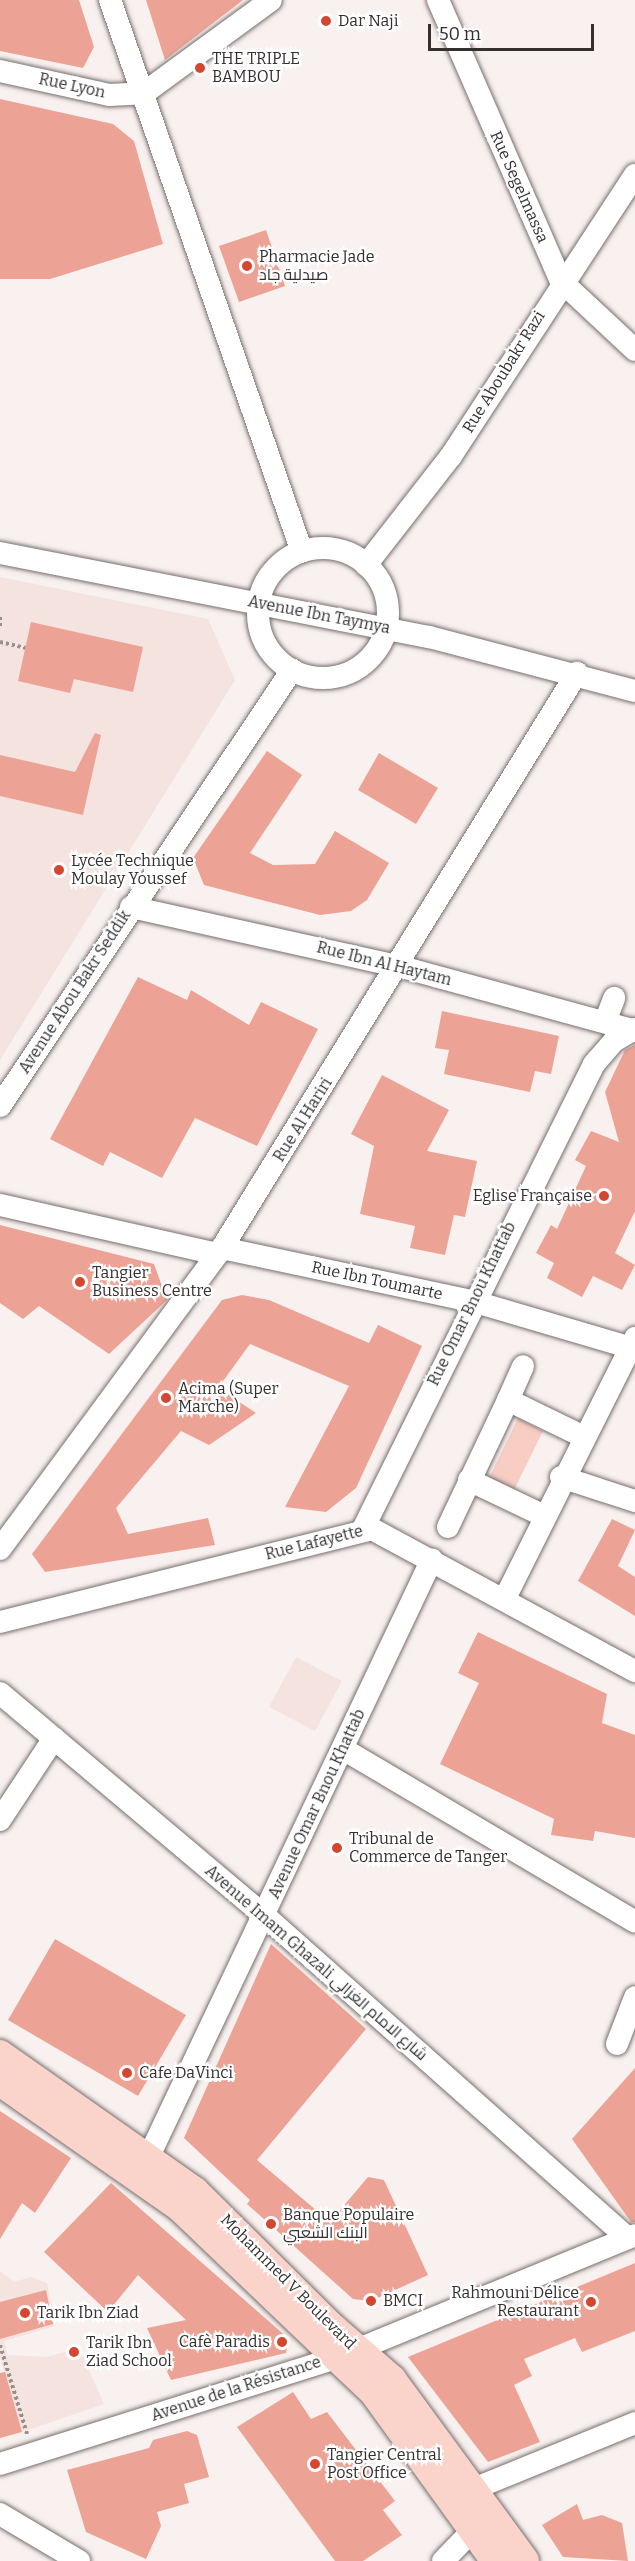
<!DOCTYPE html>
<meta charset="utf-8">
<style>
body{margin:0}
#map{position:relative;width:635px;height:2561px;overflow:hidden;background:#f9f1ef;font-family:Bitter,Cairo,serif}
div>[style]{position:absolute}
.built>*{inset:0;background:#f4e3df}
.green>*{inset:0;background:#f8cdc4}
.building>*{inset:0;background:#eca395}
.path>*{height:4px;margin-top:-2px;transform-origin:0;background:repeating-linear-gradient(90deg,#95908e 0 3px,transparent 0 6px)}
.roads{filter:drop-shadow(0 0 2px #766f6d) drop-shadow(0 0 2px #766f6d)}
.minor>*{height:22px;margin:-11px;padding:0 11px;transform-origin:11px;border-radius:11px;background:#fff}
.minor>.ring{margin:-11px;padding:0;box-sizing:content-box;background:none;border:22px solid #fff;border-radius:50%}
.major>*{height:28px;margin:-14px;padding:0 14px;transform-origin:14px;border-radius:14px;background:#fad3cb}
.dots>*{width:16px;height:16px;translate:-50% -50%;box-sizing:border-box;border:3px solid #fff;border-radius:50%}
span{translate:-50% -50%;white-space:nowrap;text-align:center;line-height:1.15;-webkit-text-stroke:4.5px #fff;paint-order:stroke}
.poi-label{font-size:16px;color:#33302f}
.left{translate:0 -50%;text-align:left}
.right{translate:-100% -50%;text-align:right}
.street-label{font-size:16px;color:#33302f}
.scale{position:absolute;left:428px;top:24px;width:166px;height:27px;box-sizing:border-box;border:3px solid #33302f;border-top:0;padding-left:8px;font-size:18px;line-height:21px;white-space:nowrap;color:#33302f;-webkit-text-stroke:4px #fff;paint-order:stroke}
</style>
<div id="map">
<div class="built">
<i style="clip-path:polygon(0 577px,208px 619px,235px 680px,0 1060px)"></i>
<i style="clip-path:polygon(296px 1657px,342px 1681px,315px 1731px,269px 1707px)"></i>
<i style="clip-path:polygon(0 2271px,14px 2282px,31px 2277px,47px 2283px,55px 2326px,4px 2341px,8px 2355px,47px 2357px,79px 2348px,104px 2404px,22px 2432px,0 2357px)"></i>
</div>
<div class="green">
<i style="clip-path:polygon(518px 1418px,543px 1431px,514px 1490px,489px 1478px)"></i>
</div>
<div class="building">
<i style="clip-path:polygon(0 0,79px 0,94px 47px,83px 68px,0 51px)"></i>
<i style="clip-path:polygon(146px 0,243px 0,165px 60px)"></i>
<i style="clip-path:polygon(0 99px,113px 124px,134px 141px,163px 244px,50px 279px,0 279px)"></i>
<i style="clip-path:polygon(266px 230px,285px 286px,239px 302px,219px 246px)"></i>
<i style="clip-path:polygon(31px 622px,143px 647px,133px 692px,74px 679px,70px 693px,18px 681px)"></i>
<i style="clip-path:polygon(95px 733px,101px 735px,83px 815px,0 796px,0 755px,75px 772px)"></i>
<i style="clip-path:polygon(267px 751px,302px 775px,250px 853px,273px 865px,315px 864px,335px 831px,389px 863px,367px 900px,351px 911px,320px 915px,204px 885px,193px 858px)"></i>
<i style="clip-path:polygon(379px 753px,438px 788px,416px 824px,358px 790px)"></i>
<i style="clip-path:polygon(138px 977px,187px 1000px,191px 990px,249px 1025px,261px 1002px,318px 1029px,257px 1146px,195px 1118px,162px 1178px,110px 1152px,103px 1166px,50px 1139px)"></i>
<i style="clip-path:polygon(442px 1011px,559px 1036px,551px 1074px,535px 1071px,530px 1092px,444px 1074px,449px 1050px,435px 1048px)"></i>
<i style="clip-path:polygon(635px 1045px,635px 1211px,615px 1253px,635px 1265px,622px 1290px,593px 1276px,582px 1297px,547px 1278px,554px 1263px,536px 1253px,551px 1225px,557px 1229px,586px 1166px,575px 1160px,591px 1131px,619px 1142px,605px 1092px,625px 1050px)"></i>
<i style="clip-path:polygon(382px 1075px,449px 1110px,427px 1151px,477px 1161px,465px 1217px,454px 1215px,445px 1255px,410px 1248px,415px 1226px,360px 1214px,374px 1146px,351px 1134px)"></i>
<i style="clip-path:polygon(0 1225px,154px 1264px,167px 1300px,109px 1354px,39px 1306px,23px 1319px,0 1303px)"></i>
<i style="clip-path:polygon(242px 1295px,269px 1300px,369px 1343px,378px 1325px,422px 1346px,356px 1488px,326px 1512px,285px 1507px,349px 1386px,250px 1344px,218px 1388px,256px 1413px,209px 1445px,181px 1431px,116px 1508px,128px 1534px,208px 1518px,215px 1545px,45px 1572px,32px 1554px,222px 1300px)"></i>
<i style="clip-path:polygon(612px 1519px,635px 1530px,618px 1566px,635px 1577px,635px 1616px,578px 1581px)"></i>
<i style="clip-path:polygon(478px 1632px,607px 1694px,602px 1723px,635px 1735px,635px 1838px,595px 1831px,593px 1841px,551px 1835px,554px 1819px,440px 1764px,479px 1683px,458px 1673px)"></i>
<i style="clip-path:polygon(55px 1939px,186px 2015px,138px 2096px,8px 2020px)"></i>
<i style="clip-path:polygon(271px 1944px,366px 2029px,257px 2160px,330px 2222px,368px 2177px,384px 2180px,428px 2275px,371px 2301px,353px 2299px,247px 2204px,250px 2200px,184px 2138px)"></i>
<i style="clip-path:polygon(635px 2068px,635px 2222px,631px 2222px,572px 2139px)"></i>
<i style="clip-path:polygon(0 2111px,71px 2158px,35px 2213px,22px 2203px,0 2239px)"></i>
<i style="clip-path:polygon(111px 2183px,289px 2339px,286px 2353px,171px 2380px,147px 2328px,186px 2320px,138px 2275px,108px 2312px,44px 2252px)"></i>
<i style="clip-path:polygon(635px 2263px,635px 2331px,582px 2352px,575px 2338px,524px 2359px,532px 2376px,514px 2385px,540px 2442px,488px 2462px,408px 2357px)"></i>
<i style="clip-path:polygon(46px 2290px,53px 2324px,0 2339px,0 2302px)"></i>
<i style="clip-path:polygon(5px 2372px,22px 2432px,0 2438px,0 2373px)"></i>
<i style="clip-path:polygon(293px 2392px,311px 2419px,327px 2412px,395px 2501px,383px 2510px,402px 2535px,363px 2561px,335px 2561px,237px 2427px)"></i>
<i style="clip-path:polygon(187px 2431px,197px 2435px,209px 2477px,184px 2484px,189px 2503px,157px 2512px,161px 2526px,146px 2559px,86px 2532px,67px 2470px,149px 2448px,153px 2440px)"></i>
<i style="clip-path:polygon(577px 2504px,583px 2520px,602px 2515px,622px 2523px,628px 2561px,563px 2557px,542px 2525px)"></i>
</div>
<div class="path">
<i style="left:0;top:617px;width:10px;rotate:90deg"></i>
<i style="left:0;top:642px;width:26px;rotate:13deg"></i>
<i style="left:0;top:2345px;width:93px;rotate:73.1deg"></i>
</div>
<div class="roads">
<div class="minor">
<i style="left:110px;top:0;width:584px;rotate:70.82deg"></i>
<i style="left:438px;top:0;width:307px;rotate:66.4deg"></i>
<i style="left:561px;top:281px;width:101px;rotate:43deg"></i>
<i style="left:0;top:71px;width:112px;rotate:12.4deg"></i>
<i style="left:109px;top:95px;width:35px;rotate:-3deg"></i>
<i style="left:144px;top:93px;width:157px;rotate:-36.2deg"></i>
<i class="ring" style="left:258px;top:548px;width:108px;height:108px"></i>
<i style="left:0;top:553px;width:437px;rotate:11.1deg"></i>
<i style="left:429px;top:637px;width:213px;rotate:14.7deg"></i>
<i style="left:366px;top:565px;width:138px;rotate:-52.1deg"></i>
<i style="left:451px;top:456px;width:336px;rotate:-56.8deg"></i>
<i style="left:131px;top:907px;width:273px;rotate:12.5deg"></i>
<i style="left:398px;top:966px;width:246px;rotate:15.3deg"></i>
<i style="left:605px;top:1022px;width:26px;rotate:-69deg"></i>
<i style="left:0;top:1106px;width:525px;rotate:-56.19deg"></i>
<i style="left:0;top:1205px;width:223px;rotate:12.7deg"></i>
<i style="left:222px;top:1248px;width:256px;rotate:12deg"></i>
<i style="left:472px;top:1301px;width:170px;rotate:16.4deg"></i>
<i style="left:508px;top:1400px;width:37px;rotate:-66deg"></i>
<i style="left:561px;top:1477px;width:78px;rotate:18deg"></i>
<i style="left:469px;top:1480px;width:81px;rotate:25.6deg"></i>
<i style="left:448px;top:1527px;width:140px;rotate:-64.7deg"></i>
<i style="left:508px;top:1400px;width:82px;rotate:25.9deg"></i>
<i style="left:362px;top:1531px;width:521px;rotate:-63.58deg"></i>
<i style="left:594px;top:1064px;width:30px;rotate:-49deg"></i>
<i style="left:614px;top:1041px;width:24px;rotate:-30deg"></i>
<i style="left:0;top:1549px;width:374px;rotate:-53.6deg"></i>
<i style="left:222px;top:1248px;width:676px;rotate:-58.31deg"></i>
<i style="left:505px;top:1598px;width:291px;rotate:-63.4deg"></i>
<i style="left:0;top:1622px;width:383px;rotate:-14deg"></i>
<i style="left:372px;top:1529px;width:299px;rotate:28.4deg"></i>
<i style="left:0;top:1693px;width:346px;rotate:40.1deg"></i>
<i style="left:265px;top:1916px;width:485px;rotate:41.6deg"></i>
<i style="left:343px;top:1749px;width:339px;rotate:30.6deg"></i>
<i style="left:0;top:1820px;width:98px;rotate:-56.6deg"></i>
<i style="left:617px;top:2044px;width:50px;rotate:-69deg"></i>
<i style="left:141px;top:2173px;width:679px;rotate:-64.64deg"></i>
<i style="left:0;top:2464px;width:353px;rotate:-17.5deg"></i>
<i style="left:337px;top:2358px;width:322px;rotate:-22.4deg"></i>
<i style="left:476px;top:2488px;width:172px;rotate:-22.2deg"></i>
<i style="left:0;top:2514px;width:92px;rotate:30.7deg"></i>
<i style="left:443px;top:2561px;width:42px;rotate:-46deg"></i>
</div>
<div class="major">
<i style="left:0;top:2054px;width:238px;rotate:35.1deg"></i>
<i style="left:195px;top:2191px;width:192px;rotate:44.8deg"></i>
<i style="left:331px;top:2326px;width:81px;rotate:41deg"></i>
<i style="left:392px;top:2379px;width:225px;rotate:53.8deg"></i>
<i style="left:0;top:2082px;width:217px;rotate:34.9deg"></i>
<i style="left:178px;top:2206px;width:220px;rotate:43.7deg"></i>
<i style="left:337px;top:2358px;width:50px;rotate:43.4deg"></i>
<i style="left:373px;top:2392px;width:208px;rotate:54.2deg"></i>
</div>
</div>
<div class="dots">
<i style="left:326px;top:21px;background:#d34731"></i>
<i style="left:200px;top:68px;background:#d34731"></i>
<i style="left:247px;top:266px;background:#d34731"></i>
<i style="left:59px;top:870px;background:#d34731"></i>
<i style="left:604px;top:1196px;background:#d34731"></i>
<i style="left:80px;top:1282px;background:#d34731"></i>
<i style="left:166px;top:1398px;background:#d34731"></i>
<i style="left:337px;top:1848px;background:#d34731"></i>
<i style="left:127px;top:2073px;background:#d34731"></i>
<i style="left:271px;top:2224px;background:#d34731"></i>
<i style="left:371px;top:2301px;background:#d34731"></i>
<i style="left:591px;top:2302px;background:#d34731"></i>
<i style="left:25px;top:2313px;background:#d34731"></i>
<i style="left:282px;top:2342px;background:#d34731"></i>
<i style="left:74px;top:2352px;background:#d34731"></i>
<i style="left:315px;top:2464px;background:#d34731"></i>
</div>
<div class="poi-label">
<span class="left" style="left:338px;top:21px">Dar Naji</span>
<span class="left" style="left:212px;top:68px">THE TRIPLE<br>BAMBOU</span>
<span class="left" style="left:259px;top:266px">Pharmacie Jade<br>صيدلية جاد</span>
<span class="left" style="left:71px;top:870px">Lycée Technique<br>Moulay Youssef</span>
<span class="right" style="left:592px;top:1196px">Eglise Française</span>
<span class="left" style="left:92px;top:1282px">Tangier<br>Business Centre</span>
<span class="left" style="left:178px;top:1398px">Acima (Super<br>Marche)</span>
<span class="left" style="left:349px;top:1848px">Tribunal de<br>Commerce de Tanger</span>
<span class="left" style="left:139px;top:2073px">Cafe DaVinci</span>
<span class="left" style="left:283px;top:2224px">Banque Populaire<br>البنك الشعبي</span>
<span class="right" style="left:579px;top:2302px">Rahmouni Délice<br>Restaurant</span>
<span class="left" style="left:383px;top:2301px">BMCI</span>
<span class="left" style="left:37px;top:2313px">Tarik Ibn Ziad</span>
<span class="right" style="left:270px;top:2342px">Cafè Paradis</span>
<span class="left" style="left:86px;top:2352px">Tarik Ibn<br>Ziad School</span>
<span class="left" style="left:327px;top:2464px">Tangier Central<br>Post Office</span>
</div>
<div class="street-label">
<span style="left:72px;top:86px;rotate:12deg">Rue Lyon</span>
<span style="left:519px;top:187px;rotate:66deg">Rue Segelmassa</span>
<span style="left:504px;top:372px;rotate:-58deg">Rue Aboubakr Razi</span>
<span style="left:319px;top:615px;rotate:11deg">Avenue Ibn Taymya</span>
<span style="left:384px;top:964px;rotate:14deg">Rue Ibn Al Haytam</span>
<span style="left:75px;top:992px;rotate:-57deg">Avenue Abou Bakr Seddik</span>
<span style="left:303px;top:1120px;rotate:-58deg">Rue Al Hariri</span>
<span style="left:377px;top:1281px;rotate:12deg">Rue Ibn Toumarte</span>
<span style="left:472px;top:1304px;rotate:-64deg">Rue Omar Bnou Khattab</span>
<span style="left:314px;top:1543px;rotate:-14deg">Rue Lafayette</span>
<span style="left:317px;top:1804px;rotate:-65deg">Avenue Omar Bnou Khattab</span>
<span style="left:316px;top:1963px;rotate:41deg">Avenue Imam Ghazali شارع الامام الغزالي</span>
<span style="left:288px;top:2282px;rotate:45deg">Mohammed V Boulevard</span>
<span style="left:236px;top:2389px;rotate:-18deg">Avenue de la Résistance</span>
</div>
<div class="scale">50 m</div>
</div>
